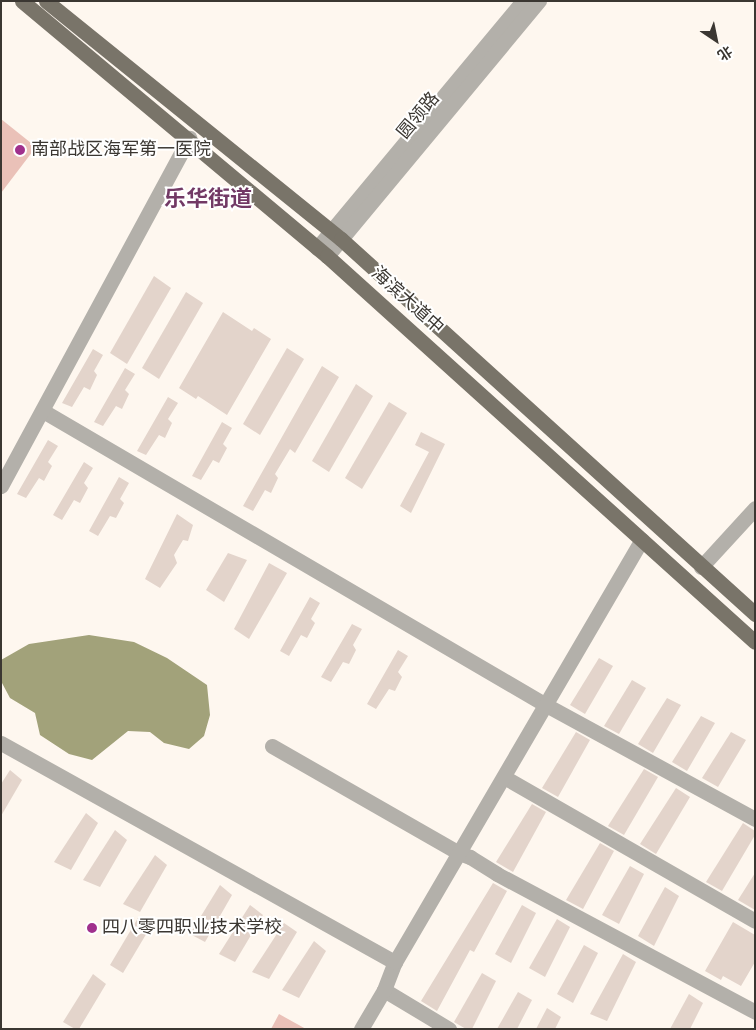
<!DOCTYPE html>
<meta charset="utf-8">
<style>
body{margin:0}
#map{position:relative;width:756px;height:1030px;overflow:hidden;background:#fef7ef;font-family:Spectral,"Noto Sans SC",serif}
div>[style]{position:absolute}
.green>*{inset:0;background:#eac1b8}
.water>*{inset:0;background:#a2a27a}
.building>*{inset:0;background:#e3d4cb}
.minor>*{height:15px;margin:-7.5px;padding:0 7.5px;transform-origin:7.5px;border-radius:7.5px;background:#b3b0aa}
.major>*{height:15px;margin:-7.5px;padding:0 7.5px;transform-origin:7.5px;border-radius:7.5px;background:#797469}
.dots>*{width:14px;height:14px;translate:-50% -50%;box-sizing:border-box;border:2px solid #fff;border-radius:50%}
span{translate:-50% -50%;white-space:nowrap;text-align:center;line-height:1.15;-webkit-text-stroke:4px #fff;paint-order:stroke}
.street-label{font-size:18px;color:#3b3732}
.poi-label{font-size:18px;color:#3b3732}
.left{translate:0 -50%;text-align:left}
.district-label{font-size:22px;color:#723965;font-weight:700}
.frame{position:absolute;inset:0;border:2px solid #3b3732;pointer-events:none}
.north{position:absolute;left:691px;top:15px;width:50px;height:50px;-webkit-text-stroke:4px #fff;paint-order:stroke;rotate:146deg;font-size:14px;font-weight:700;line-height:20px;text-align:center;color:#3b3732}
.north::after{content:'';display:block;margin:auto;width:18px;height:22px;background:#3b3732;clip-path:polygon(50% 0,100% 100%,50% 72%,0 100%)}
</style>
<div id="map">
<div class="green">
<i style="clip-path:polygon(1px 119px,36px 147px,1px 193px)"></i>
<i style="clip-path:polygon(279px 1014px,306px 1029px,271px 1029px)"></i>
</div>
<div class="water">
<i style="clip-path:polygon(89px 635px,134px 642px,167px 658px,207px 685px,210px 715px,204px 736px,189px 749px,164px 743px,150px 732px,128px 731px,92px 760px,69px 754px,40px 735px,35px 713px,10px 698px,2px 683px,1px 660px,29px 644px)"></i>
</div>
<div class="building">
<i style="clip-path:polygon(154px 276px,171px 288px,127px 364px,110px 353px)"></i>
<i style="clip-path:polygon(186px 292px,203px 303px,159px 379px,142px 368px)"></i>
<i style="clip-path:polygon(223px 312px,252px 331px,254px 328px,271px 339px,227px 415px,198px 396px,196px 399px,179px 388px)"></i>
<i style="clip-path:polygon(287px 348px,304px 359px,260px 435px,243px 424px)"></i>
<i style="clip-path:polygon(93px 349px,103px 355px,94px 371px,97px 375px,90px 390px,84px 387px,72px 407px,62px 403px)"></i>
<i style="clip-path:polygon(322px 366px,339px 377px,295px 453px,290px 449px,275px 474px,278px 478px,271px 493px,265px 490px,253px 511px,243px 506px)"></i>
<i style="clip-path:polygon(125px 368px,135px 374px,125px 390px,129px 394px,122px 409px,116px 406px,103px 426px,94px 422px)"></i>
<i style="clip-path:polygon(356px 384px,373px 396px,329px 472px,312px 461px)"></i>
<i style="clip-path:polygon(168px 397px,178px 403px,168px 419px,172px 423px,165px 438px,159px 435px,146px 455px,137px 451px)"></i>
<i style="clip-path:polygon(389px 402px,407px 413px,362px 489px,345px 478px)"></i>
<i style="clip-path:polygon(222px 422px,232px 428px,223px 444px,227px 448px,219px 463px,213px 460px,201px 480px,192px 476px)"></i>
<i style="clip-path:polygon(421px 432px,445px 444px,411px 513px,400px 506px,429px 452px,415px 445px)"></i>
<i style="clip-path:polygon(48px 440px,58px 446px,48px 462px,52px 466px,44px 481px,39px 478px,26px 498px,17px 494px)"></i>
<i style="clip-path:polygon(84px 462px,93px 468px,84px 483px,88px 488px,80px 503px,74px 500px,62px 520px,53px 515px)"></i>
<i style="clip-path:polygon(119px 477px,129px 483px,120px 499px,124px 503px,116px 518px,110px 516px,98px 536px,89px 531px)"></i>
<i style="clip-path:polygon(177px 514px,193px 525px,188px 541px,183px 540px,174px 555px,177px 563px,160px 588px,145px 579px)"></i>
<i style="clip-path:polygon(228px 553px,247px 560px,224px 602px,206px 590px)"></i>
<i style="clip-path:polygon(269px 563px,287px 573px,249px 639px,234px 629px)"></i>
<i style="clip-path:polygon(310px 597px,320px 603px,311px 619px,315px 623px,307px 638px,301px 635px,289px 656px,280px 651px)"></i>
<i style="clip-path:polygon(352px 624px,362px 629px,353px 645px,356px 650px,349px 664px,343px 662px,331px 682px,321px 677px)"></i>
<i style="clip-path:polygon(398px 650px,408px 656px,398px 672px,402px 677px,395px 691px,389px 689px,376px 709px,367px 704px)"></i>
<i style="clip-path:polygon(599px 658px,613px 666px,585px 714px,570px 705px)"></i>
<i style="clip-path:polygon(632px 680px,646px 688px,619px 734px,604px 726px)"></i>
<i style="clip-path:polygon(667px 698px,681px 705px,653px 753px,638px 744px)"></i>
<i style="clip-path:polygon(701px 716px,715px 723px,687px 771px,672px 762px)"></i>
<i style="clip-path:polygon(576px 732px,590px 740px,558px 797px,542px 788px)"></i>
<i style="clip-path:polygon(731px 732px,746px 740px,718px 787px,702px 778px)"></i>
<i style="clip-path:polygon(644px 769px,658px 777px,624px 835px,608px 826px)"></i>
<i style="clip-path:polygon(10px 770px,22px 780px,1px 816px,1px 784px)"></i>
<i style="clip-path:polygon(676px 788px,690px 797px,656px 854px,640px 844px)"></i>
<i style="clip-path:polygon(532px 804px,546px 812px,513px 872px,496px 862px)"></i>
<i style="clip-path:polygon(86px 813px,98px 823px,71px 870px,54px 862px)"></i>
<i style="clip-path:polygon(743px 823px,755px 831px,755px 835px,722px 891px,706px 882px)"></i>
<i style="clip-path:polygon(115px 830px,127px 840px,100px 887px,83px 880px)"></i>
<i style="clip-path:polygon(600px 843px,614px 851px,583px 909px,566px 900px)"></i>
<i style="clip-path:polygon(155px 855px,167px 865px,140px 912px,123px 904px)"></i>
<i style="clip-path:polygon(630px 866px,644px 874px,619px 924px,602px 915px)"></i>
<i style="clip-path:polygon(755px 873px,755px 910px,738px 900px)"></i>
<i style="clip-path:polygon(493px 883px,507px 891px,474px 952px,470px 950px,437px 1011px,421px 1001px)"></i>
<i style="clip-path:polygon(220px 885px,232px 895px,205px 942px,190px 934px)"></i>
<i style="clip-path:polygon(665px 887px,679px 896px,654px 946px,638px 936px)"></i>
<i style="clip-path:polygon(250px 905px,263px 915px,235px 962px,219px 954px)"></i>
<i style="clip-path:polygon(522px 905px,536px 913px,511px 963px,495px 954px)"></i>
<i style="clip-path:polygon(138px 918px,151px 926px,123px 973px,110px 965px)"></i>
<i style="clip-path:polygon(557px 919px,570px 927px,545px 977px,529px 968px)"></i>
<i style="clip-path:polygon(733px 922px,755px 935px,755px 962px,741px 986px,723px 976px,721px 980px,705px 971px)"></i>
<i style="clip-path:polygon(284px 923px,297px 932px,269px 979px,252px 972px)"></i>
<i style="clip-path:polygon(314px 941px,326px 951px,299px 998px,282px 990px)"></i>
<i style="clip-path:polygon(584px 945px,598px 953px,573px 1003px,557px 994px)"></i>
<i style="clip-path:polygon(623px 954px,636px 962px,607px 1021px,590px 1014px)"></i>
<i style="clip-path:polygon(482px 973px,496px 981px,472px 1029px,466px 1029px,454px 1022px)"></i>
<i style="clip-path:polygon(93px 974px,106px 984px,79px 1029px,75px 1029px,63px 1022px)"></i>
<i style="clip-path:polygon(518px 992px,532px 1000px,517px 1029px,497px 1029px)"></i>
<i style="clip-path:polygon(689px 994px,703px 1003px,690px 1029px,670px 1029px)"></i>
<i style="clip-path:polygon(547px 1008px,561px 1017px,555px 1029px,536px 1029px)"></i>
</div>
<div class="minor">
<i style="left:317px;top:248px;width:322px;rotate:-50.2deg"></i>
<i style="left:327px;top:256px;width:332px;rotate:-50.3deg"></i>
<i style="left:43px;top:411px;width:583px;rotate:30.31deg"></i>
<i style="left:546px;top:705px;width:238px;rotate:28.6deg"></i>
<i style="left:1px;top:486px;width:396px;rotate:-61.6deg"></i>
<i style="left:701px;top:567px;width:80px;rotate:-47.5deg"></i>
<i style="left:1px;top:743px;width:451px;rotate:29.1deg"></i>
<i style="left:272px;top:746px;width:215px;rotate:29.8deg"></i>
<i style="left:459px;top:853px;width:12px;rotate:20deg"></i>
<i style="left:470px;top:857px;width:32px;rotate:32deg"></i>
<i style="left:497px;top:874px;width:293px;rotate:28.1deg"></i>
<i style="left:504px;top:777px;width:289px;rotate:29.8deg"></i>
<i style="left:384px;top:990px;width:76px;rotate:31deg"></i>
<i style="left:361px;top:1029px;width:45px;rotate:-59.5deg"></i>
<i style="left:384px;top:990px;width:30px;rotate:-69deg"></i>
<i style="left:395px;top:962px;width:489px;rotate:-59.7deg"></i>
</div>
<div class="major">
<i style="left:22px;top:1px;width:398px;rotate:39.9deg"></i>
<i style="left:327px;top:256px;width:576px;rotate:42.05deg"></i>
<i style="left:46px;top:1px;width:379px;rotate:38.9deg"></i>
<i style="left:341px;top:239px;width:559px;rotate:42.17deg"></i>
</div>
<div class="dots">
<i style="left:20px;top:150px;background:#a0308d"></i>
<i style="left:92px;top:928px;background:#a0308d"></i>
</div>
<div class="street-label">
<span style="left:419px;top:116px;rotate:-50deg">圆领路</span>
<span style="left:407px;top:301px;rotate:42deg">海滨大道中</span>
</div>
<div class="poi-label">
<span class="left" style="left:31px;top:150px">南部战区海军第一医院</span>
<span class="left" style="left:102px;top:928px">四八零四职业技术学校</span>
</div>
<div class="district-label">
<span style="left:208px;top:200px">乐华街道</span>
</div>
<div class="frame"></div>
<div class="north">北</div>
</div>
